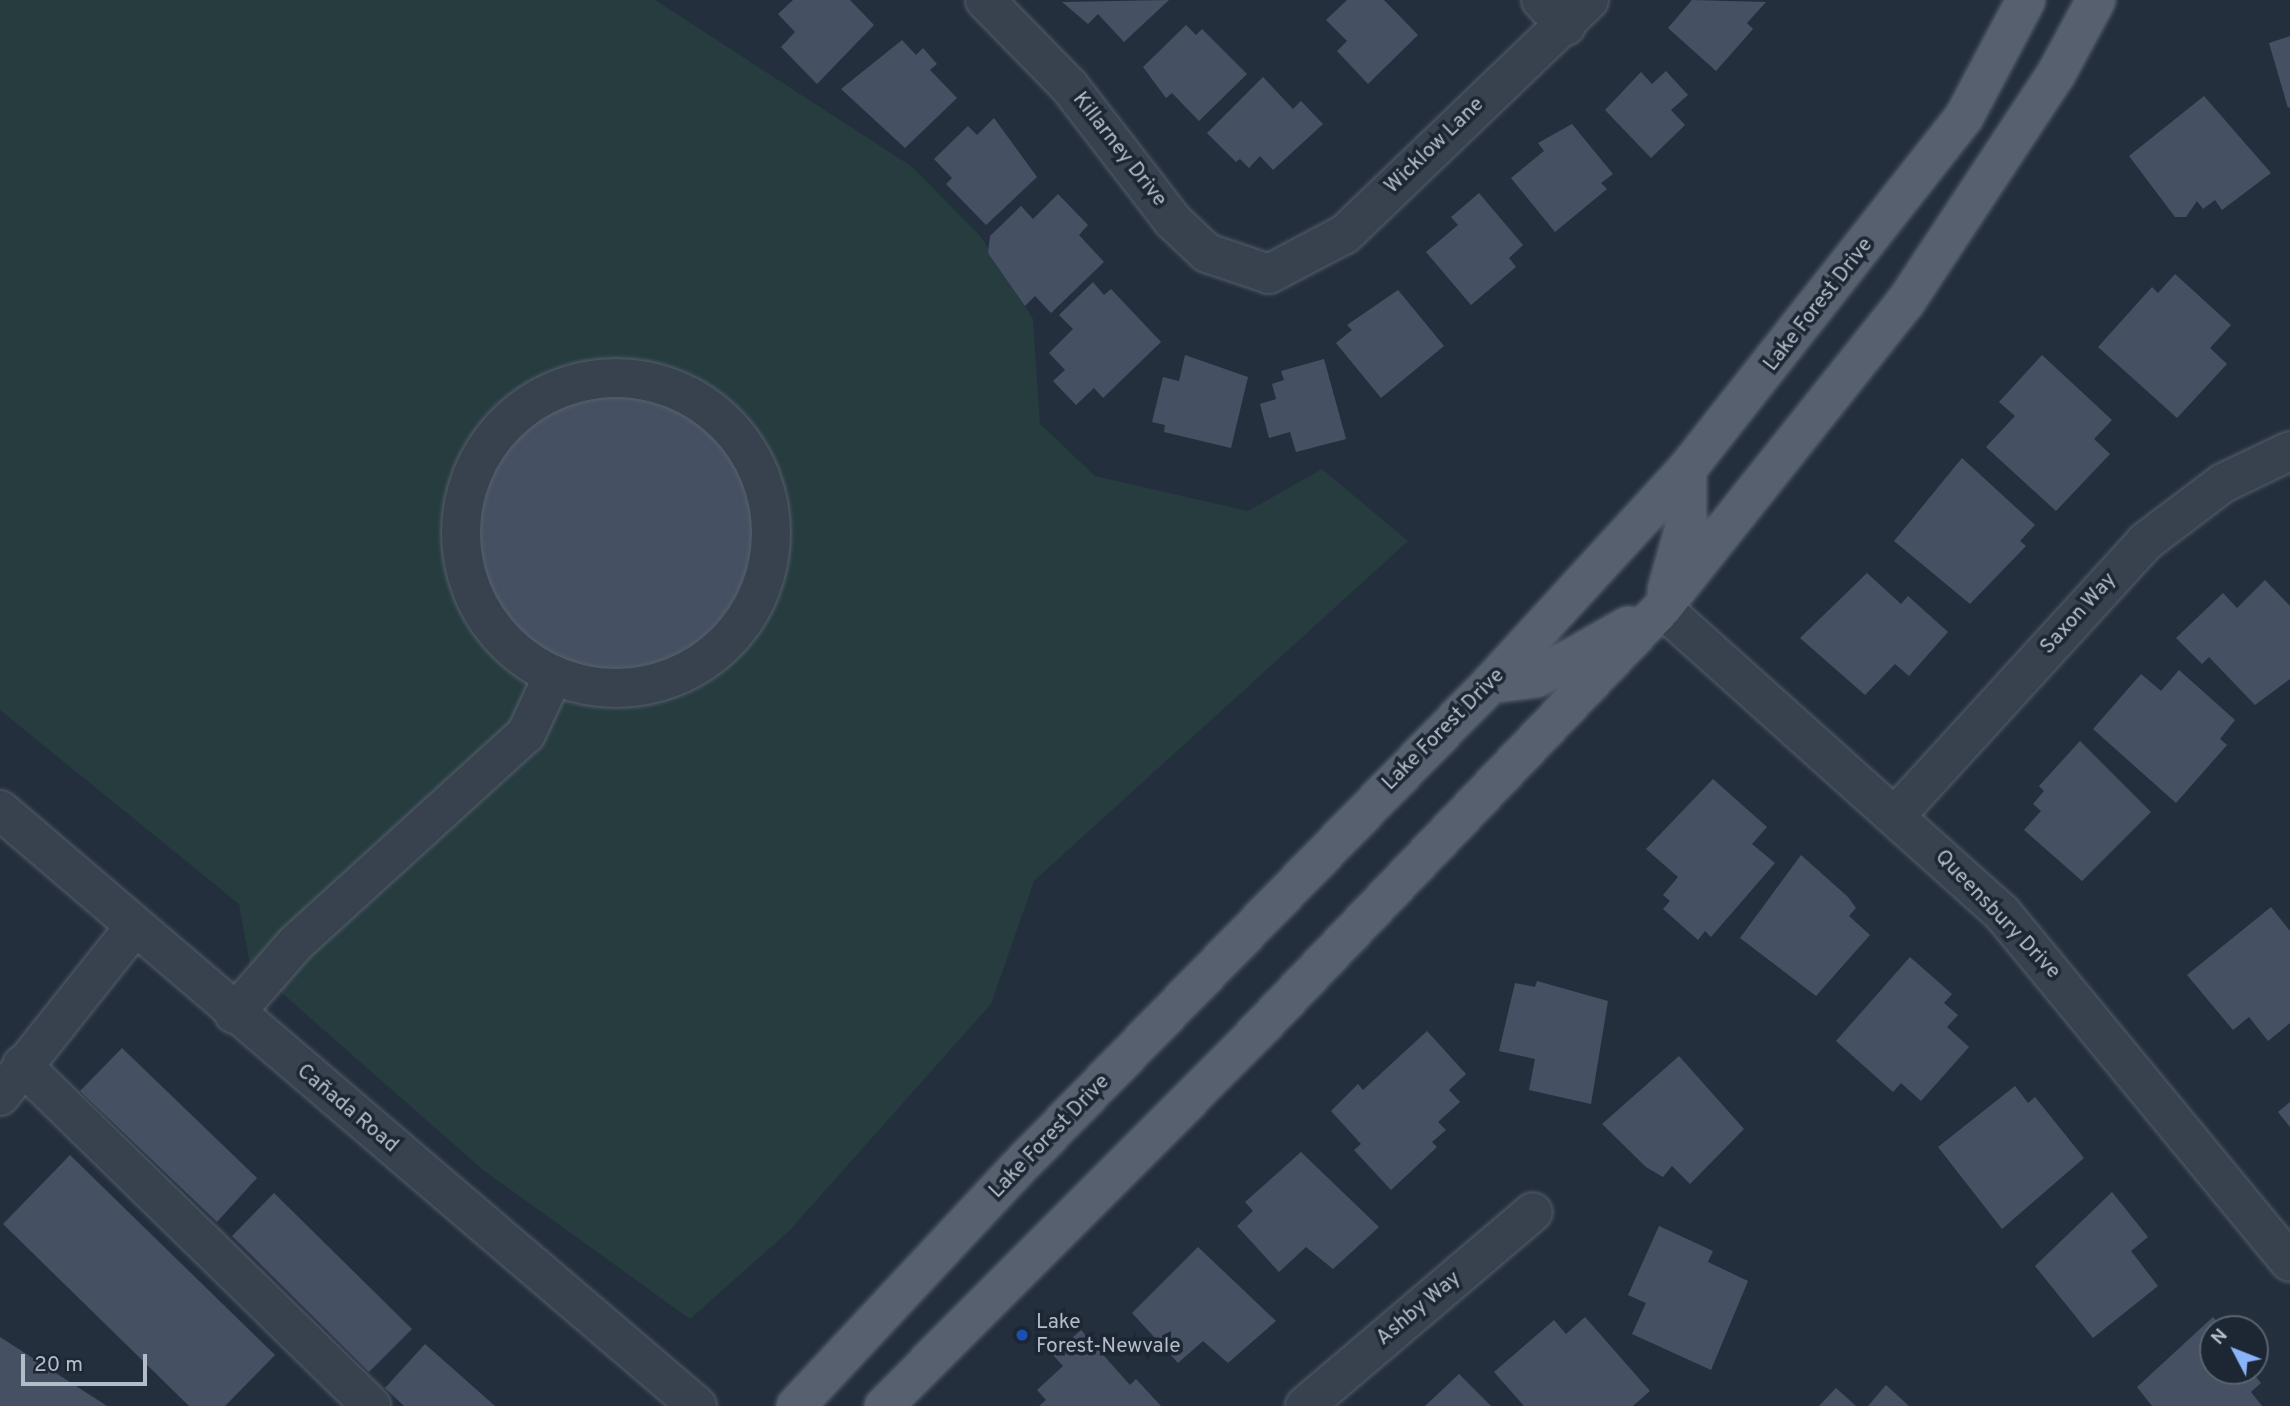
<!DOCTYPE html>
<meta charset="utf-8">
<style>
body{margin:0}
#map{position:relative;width:2290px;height:1406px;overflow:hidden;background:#242f3e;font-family:Overpass,sans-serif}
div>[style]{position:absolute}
.green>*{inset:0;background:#263c3f}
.building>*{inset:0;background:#455162}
.round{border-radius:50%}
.roads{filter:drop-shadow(0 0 2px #565f6c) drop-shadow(0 0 2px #565f6c)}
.minor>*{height:38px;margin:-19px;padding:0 19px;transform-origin:19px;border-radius:19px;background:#38414e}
.minor>.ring{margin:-19px;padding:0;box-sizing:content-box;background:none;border:38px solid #38414e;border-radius:50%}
.major>*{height:38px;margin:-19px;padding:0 19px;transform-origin:19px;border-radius:19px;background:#56606e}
.dots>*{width:19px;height:19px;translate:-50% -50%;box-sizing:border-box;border:4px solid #1d2633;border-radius:50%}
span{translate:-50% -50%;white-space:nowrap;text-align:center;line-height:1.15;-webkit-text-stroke:7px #1d2633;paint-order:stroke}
.street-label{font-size:21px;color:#b4bcc9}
.poi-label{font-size:21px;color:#b4bcc9}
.left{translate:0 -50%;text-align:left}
.north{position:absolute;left:2199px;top:1315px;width:70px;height:70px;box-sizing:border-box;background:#1d2633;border:2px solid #59626f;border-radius:50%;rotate:312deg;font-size:19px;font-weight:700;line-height:28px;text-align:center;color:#b4bcc9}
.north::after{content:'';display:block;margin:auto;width:24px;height:32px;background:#8ab4f8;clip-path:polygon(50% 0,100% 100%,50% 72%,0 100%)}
.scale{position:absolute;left:21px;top:1354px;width:126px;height:32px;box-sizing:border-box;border:4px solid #b4bcc9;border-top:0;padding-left:9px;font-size:21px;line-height:24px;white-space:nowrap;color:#b4bcc9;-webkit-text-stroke:5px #1d2633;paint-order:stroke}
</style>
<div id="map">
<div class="green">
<i style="clip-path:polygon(0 0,655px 0,911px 166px,981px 237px,1033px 319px,1040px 424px,1095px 476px,1248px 511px,1322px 469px,1408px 541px,1034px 881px,991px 1004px,789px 1231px,690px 1319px,482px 1169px,250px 965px,239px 904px,0 710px)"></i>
</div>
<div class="building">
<i style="clip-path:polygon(793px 0,850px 0,874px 25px,817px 84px,781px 47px,795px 32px,778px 14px)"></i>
<i style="clip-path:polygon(1169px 0,1124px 42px,1098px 14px,1088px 24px,1062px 2px)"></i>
<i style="clip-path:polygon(1347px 0,1384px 0,1418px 35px,1368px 84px,1337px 51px,1347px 41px,1326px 20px)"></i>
<i style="clip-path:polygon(1692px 0,1766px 2px,1747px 23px,1753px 29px,1716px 71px,1668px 28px)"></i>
<i style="clip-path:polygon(1186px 25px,1196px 35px,1202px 29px,1247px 74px,1199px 121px,1172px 93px,1166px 98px,1143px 67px)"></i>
<i style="clip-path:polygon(2290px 36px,2290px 107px,2288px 108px,2269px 43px)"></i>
<i style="clip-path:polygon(902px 40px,916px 55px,923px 48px,937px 64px,930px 70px,957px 98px,905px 148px,841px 89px)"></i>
<i style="clip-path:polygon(1666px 71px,1688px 95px,1671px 110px,1685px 125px,1651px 158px,1605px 110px,1641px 72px,1652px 84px)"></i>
<i style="clip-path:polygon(1263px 77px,1293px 109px,1301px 101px,1323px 124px,1273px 170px,1260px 156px,1249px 168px,1240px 159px,1236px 162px,1207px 133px)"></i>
<i style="clip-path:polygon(2204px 96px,2271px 173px,2222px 210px,2215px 200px,2203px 209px,2197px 201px,2186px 217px,2175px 217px,2129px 156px)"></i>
<i style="clip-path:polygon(994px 118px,1037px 177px,986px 225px,946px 184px,952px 178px,934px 159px,968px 126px,977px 135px)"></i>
<i style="clip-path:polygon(1572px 124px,1613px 174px,1601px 183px,1607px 189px,1555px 232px,1511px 178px,1544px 151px,1538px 143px)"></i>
<i style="clip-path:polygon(1479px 193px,1523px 245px,1509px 258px,1516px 267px,1471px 305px,1426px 252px,1458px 225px,1451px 217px)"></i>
<i style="clip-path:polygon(1058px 194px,1088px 225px,1079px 235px,1104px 262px,1051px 313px,1035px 296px,1025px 306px,988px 253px,990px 236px,1021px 206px,1033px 219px)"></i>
<i style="clip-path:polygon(2175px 274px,2231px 325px,2210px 348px,2227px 364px,2177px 418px,2098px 347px,2152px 287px,2158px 293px)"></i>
<i style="clip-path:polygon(1093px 282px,1104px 295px,1111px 289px,1161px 342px,1103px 398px,1094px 388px,1076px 405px,1053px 381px,1065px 370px,1049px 353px,1073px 329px,1059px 315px)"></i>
<i style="clip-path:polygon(1398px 290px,1444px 346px,1381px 398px,1336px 343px,1352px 330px,1347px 325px)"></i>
<i style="clip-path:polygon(1185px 355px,1248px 377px,1231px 448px,1164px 432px,1165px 425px,1152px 422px,1163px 377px,1179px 381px)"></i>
<i style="clip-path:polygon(2042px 355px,2112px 420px,2094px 439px,2110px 454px,2056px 511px,1986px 447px,2015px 416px,1999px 402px)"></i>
<i style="clip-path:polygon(1324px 359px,1346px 439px,1296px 452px,1290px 432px,1269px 438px,1260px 404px,1276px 399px,1272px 384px,1284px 380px,1281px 371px)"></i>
<i class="round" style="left:478px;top:395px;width:274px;height:274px"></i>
<i style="clip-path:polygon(1962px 458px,2035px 525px,2020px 541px,2026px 546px,1970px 604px,1894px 541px)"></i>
<i style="clip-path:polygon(1867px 573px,1901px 604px,1908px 596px,1948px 632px,1909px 676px,1895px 664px,1865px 695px,1800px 638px)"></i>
<i style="clip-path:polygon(2265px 580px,2290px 606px,2290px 679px,2255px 705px,2209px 657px,2202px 664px,2176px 638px,2223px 593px,2237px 608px)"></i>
<i style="clip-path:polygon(2179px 670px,2235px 720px,2220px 739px,2227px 745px,2176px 803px,2093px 729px,2141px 674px,2161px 691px)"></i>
<i style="clip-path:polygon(2080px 741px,2151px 812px,2082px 881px,2024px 830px,2041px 811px,2033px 804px,2044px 791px,2039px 786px)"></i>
<i style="clip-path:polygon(1713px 779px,1767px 827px,1752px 844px,1775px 863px,1711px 937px,1705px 931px,1698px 940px,1663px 909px,1670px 901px,1663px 895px,1678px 877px,1646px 849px)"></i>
<i style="clip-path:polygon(1801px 855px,1848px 897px,1856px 908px,1849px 916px,1870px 935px,1816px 996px,1740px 938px)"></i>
<i style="clip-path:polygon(2271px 907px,2290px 931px,2290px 1023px,2268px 1041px,2249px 1017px,2233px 1030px,2187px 975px)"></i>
<i style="clip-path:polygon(1910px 957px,1952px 994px,1944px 1003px,1958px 1015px,1947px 1027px,1969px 1047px,1921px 1101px,1901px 1083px,1893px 1092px,1836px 1041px)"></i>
<i style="clip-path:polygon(1537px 981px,1608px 1001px,1591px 1104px,1529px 1090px,1535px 1059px,1499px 1051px,1515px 983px,1535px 987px)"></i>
<i style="clip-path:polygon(1427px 1031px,1466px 1074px,1449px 1090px,1460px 1102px,1438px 1122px,1446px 1130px,1432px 1142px,1437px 1147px,1391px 1190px,1354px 1150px,1361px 1144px,1331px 1111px,1358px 1084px,1363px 1090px)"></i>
<i style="clip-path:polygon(122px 1048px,257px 1178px,217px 1222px,80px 1091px)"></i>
<i style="clip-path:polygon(1679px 1056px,1744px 1129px,1690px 1184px,1672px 1166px,1663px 1177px,1646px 1167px,1602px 1124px)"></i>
<i style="clip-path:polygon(2015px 1086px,2028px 1103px,2035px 1097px,2084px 1158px,2002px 1229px,1938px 1147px)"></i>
<i style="clip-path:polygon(2290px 1102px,2290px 1127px,2278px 1112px)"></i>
<i style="clip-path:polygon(1301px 1152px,1379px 1227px,1333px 1269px,1306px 1247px,1279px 1272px,1237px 1226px,1253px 1211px,1245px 1202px)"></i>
<i style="clip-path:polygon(70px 1155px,275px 1355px,225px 1406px,189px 1406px,3px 1224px)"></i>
<i style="clip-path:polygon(2112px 1192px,2148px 1237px,2131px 1251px,2158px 1286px,2093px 1338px,2035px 1266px)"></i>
<i style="clip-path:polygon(274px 1193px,412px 1329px,369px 1372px,232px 1236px)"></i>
<i style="clip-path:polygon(1659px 1226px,1713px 1251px,1708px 1262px,1748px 1281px,1711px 1370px,1632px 1334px,1646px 1303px,1628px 1295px)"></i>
<i style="clip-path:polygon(1198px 1247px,1276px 1321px,1228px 1363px,1203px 1341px,1178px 1363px,1132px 1313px)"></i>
<i style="clip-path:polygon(1585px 1317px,1650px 1391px,1633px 1406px,1524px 1406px,1494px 1372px,1554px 1320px,1566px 1334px)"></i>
<i style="clip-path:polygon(2213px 1317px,2223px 1329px,2213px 1329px,2213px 1371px,2251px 1371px,2261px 1383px,2251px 1392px,2262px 1406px,2152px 1406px,2137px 1387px)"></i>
<i style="clip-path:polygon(1081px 1330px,1130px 1385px,1136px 1379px,1161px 1406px,1039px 1406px,1046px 1400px,1037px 1390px,1063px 1366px,1053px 1355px)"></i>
<i style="clip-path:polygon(0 1337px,107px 1406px,0 1406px)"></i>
<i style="clip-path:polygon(425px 1344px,495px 1406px,404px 1406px,385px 1388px)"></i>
<i style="clip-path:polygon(1459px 1374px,1491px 1406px,1425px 1406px)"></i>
<i style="clip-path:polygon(1886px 1385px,1909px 1406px,1868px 1406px)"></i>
<i style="clip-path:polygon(1836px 1388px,1856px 1406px,1819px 1406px)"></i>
</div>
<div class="roads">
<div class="minor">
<i style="left:985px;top:0;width:120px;rotate:45.7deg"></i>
<i style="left:1069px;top:86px;width:170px;rotate:52.4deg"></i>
<i style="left:1173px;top:221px;width:47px;rotate:43.3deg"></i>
<i style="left:1207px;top:253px;width:65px;rotate:18.7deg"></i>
<i style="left:1269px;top:274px;width:86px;rotate:-27.8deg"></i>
<i style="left:1345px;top:234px;width:338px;rotate:-43.8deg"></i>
<i style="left:1541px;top:0;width:36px;rotate:46deg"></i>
<i class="ring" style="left:461px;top:378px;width:272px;height:272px"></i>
<i style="left:1662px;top:608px;width:457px;rotate:41.9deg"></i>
<i style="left:2002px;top:913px;width:452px;rotate:50.5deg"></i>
<i style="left:0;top:810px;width:917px;rotate:40.53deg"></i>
<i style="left:1897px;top:814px;width:368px;rotate:-47.6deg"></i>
<i style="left:2145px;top:542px;width:98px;rotate:-37.1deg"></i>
<i style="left:2223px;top:483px;width:74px;rotate:-25.5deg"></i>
<i style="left:234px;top:1014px;width:94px;rotate:-48.9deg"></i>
<i style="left:296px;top:943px;width:311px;rotate:-42.3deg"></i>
<i style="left:526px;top:734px;width:64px;rotate:-65deg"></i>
<i style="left:22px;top:1065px;width:488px;rotate:44.3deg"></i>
<i style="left:0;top:1096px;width:213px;rotate:-51.5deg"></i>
<i style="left:1305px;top:1406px;width:299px;rotate:-40.4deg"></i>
</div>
<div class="major">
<i style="left:1667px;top:590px;width:74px;rotate:-74.3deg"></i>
<i style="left:1687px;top:519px;width:50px;rotate:-90deg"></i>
<i style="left:1490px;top:684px;width:46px;rotate:-7.4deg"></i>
<i style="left:1536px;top:678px;width:106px;rotate:-29.5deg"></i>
<i style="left:796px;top:1406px;width:325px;rotate:-47deg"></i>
<i style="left:1018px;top:1168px;width:676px;rotate:-45.72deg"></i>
<i style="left:1490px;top:684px;width:292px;rotate:-47.5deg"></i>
<i style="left:1687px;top:469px;width:448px;rotate:-51.8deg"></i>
<i style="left:1964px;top:117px;width:132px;rotate:-62.1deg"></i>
<i style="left:884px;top:1406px;width:518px;rotate:-45.08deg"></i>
<i style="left:1250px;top:1039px;width:596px;rotate:-46.29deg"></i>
<i style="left:1662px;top:608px;width:390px;rotate:-51.5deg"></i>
<i style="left:1905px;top:303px;width:274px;rotate:-56.6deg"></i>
<i style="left:2056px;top:74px;width:84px;rotate:-61.6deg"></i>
</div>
</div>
<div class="dots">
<i style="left:1022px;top:1335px;background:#1a4fb4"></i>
</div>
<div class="street-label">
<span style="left:1435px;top:146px;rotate:-44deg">Wicklow Lane</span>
<span style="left:1119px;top:150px;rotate:52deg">Killarney Drive</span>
<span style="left:1819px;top:305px;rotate:-52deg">Lake Forest Drive</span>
<span style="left:2079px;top:614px;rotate:-48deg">Saxon Way</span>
<span style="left:1444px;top:730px;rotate:-45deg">Lake Forest Drive</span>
<span style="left:1997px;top:915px;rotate:46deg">Queensbury Drive</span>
<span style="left:347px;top:1109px;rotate:40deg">Cañada Road</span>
<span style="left:1050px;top:1137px;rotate:-46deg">Lake Forest Drive</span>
<span style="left:1419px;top:1309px;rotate:-40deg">Ashby Way</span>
</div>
<div class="poi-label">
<span class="left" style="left:1036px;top:1335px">Lake<br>Forest-Newvale</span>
</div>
<div class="north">N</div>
<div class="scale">20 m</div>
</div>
